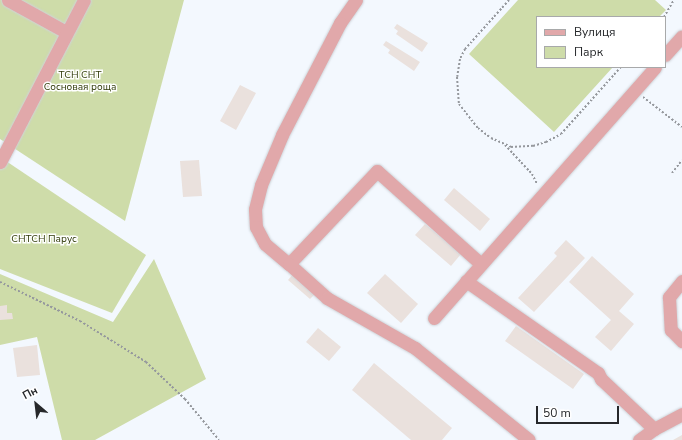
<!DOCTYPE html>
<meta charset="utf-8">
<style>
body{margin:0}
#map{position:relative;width:682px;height:440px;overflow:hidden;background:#f3f8fe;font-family:"Nunito Sans",sans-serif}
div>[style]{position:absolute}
.green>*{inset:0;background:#cedca9}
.building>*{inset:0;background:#eae1dd}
.path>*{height:2px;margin-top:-1px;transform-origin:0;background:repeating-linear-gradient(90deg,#95989d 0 2px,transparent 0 4px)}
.roads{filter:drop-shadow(0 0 1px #ced3d8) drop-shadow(0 0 1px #ced3d8)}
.minor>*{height:13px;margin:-6.5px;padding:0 6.5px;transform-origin:6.5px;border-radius:6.5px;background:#e1a8aa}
span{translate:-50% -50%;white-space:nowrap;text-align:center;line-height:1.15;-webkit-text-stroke:3px #fff;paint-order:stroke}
.park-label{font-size:10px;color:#2f3a07}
.legend{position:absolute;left:536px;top:16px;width:130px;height:52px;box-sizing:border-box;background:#fff;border:1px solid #a8a9aa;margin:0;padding:5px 7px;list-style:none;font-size:12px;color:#26282b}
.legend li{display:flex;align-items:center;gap:8px;height:20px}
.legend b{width:20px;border:1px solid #a8a9aa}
.north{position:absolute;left:16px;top:384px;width:40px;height:40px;-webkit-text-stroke:3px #fff;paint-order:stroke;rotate:332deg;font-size:11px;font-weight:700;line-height:16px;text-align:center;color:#26282b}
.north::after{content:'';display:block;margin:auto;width:14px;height:18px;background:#26282b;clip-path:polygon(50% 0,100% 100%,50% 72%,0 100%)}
.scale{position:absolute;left:536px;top:406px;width:83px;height:18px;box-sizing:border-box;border:2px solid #26282b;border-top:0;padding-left:5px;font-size:12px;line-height:14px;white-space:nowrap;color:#26282b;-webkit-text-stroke:3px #fff;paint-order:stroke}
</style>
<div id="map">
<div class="green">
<i style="clip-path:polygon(0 0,184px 0,125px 221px,0 139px)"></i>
<i style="clip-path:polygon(518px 0,655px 0,666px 10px,659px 17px,537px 17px,537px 67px,613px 67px,554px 132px,469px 54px)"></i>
<i style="clip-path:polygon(0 157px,146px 255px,112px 313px,0 269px)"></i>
<i style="clip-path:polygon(154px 259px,206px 379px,95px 440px,62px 440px,37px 337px,0 345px,0 274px,113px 322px)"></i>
</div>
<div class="building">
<i style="clip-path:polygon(397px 24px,428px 43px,422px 52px,396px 34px,398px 31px,394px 28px)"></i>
<i style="clip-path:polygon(386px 41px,420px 62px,414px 71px,388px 53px,390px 50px,383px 45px)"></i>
<i style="clip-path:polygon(240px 85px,256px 93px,236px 130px,220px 121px)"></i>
<i style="clip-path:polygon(199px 160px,202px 196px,183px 197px,180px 161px)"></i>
<i style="clip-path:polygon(454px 188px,490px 219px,480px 231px,444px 200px)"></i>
<i style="clip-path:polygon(425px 224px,461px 254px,451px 266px,415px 235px)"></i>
<i style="clip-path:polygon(566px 240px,585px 258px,534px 312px,518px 298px,557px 256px,554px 253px)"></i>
<i style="clip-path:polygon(592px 256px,634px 294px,619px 311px,634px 324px,611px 351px,595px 337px,611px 320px,569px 282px)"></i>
<i style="clip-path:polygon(294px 273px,316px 293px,310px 299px,288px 280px)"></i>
<i style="clip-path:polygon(385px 274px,418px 304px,401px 323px,367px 293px)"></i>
<i style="clip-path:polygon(7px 305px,7px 313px,12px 313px,13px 319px,0 320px,0 306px)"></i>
<i style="clip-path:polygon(516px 326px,584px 374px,573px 389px,505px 341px)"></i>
<i style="clip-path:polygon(318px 328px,341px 347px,329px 361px,306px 342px)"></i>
<i style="clip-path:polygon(37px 345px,40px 375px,17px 377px,13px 348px)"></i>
<i style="clip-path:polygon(374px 363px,452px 428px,442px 440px,411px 440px,352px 390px)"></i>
<i style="clip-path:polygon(682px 435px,682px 440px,673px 440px)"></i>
</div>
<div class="path">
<i style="left:509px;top:0;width:66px;rotate:131.9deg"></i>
<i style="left:465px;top:49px;width:11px;rotate:117deg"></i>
<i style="left:460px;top:59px;width:18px;rotate:99deg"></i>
<i style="left:457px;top:77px;width:27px;rotate:86deg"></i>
<i style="left:459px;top:104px;width:31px;rotate:52deg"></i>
<i style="left:478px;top:128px;width:16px;rotate:38deg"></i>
<i style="left:491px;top:138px;width:22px;rotate:24deg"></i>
<i style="left:511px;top:147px;width:22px;rotate:-3deg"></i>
<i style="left:533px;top:146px;width:14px;rotate:-17deg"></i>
<i style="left:546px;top:142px;width:17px;rotate:-28deg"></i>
<i style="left:561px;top:134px;width:90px;rotate:-48.2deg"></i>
<i style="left:664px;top:17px;width:20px;rotate:-60deg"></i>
<i style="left:643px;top:97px;width:49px;rotate:37.6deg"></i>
<i style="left:505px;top:145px;width:40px;rotate:47deg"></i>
<i style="left:532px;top:174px;width:11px;rotate:63deg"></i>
<i style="left:672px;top:173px;width:16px;rotate:-52deg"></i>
<i style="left:0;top:282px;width:89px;rotate:26deg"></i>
<i style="left:80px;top:321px;width:78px;rotate:31.8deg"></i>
<i style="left:146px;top:362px;width:54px;rotate:43.5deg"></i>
<i style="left:185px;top:399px;width:53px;rotate:50.3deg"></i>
</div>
<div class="roads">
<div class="minor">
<i style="left:8px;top:0;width:66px;rotate:28.9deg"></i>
<i style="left:356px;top:0;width:28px;rotate:125deg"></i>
<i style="left:340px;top:23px;width:126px;rotate:117.4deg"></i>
<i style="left:282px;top:135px;width:54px;rotate:112.8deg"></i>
<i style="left:261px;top:185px;width:25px;rotate:104deg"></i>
<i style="left:255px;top:209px;width:18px;rotate:87deg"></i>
<i style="left:256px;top:227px;width:19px;rotate:62deg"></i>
<i style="left:265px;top:244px;width:31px;rotate:40deg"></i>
<i style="left:289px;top:264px;width:128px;rotate:-46.6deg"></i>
<i style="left:377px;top:171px;width:138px;rotate:41.8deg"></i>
<i style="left:665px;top:55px;width:25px;rotate:-48deg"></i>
<i style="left:0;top:162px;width:182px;rotate:-62.6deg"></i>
<i style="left:289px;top:264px;width:51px;rotate:41.8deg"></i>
<i style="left:327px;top:298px;width:101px;rotate:29.6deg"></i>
<i style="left:415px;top:348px;width:146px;rotate:38.9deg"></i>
<i style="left:466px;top:281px;width:161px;rotate:34.9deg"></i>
<i style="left:598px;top:373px;width:7px;rotate:63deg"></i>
<i style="left:601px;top:379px;width:73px;rotate:43.3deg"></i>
<i style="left:654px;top:429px;width:32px;rotate:-28deg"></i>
<i style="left:682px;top:281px;width:21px;rotate:129deg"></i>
<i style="left:669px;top:297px;width:33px;rotate:87deg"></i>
<i style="left:671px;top:330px;width:16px;rotate:45deg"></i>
<i style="left:434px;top:318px;width:334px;rotate:-48.6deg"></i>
<i style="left:639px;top:440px;width:19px;rotate:-36deg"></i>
</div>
</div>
<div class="park-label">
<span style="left:80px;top:81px">ТСН СНТ<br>Сосновая роща</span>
<span style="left:44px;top:240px">СНТСН Парус</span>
</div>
<ul class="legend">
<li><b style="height:5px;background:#e1a8aa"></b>Вулиця</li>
<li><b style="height:11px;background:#cedca9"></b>Парк</li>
</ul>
<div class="north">Пн</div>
<div class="scale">50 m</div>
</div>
